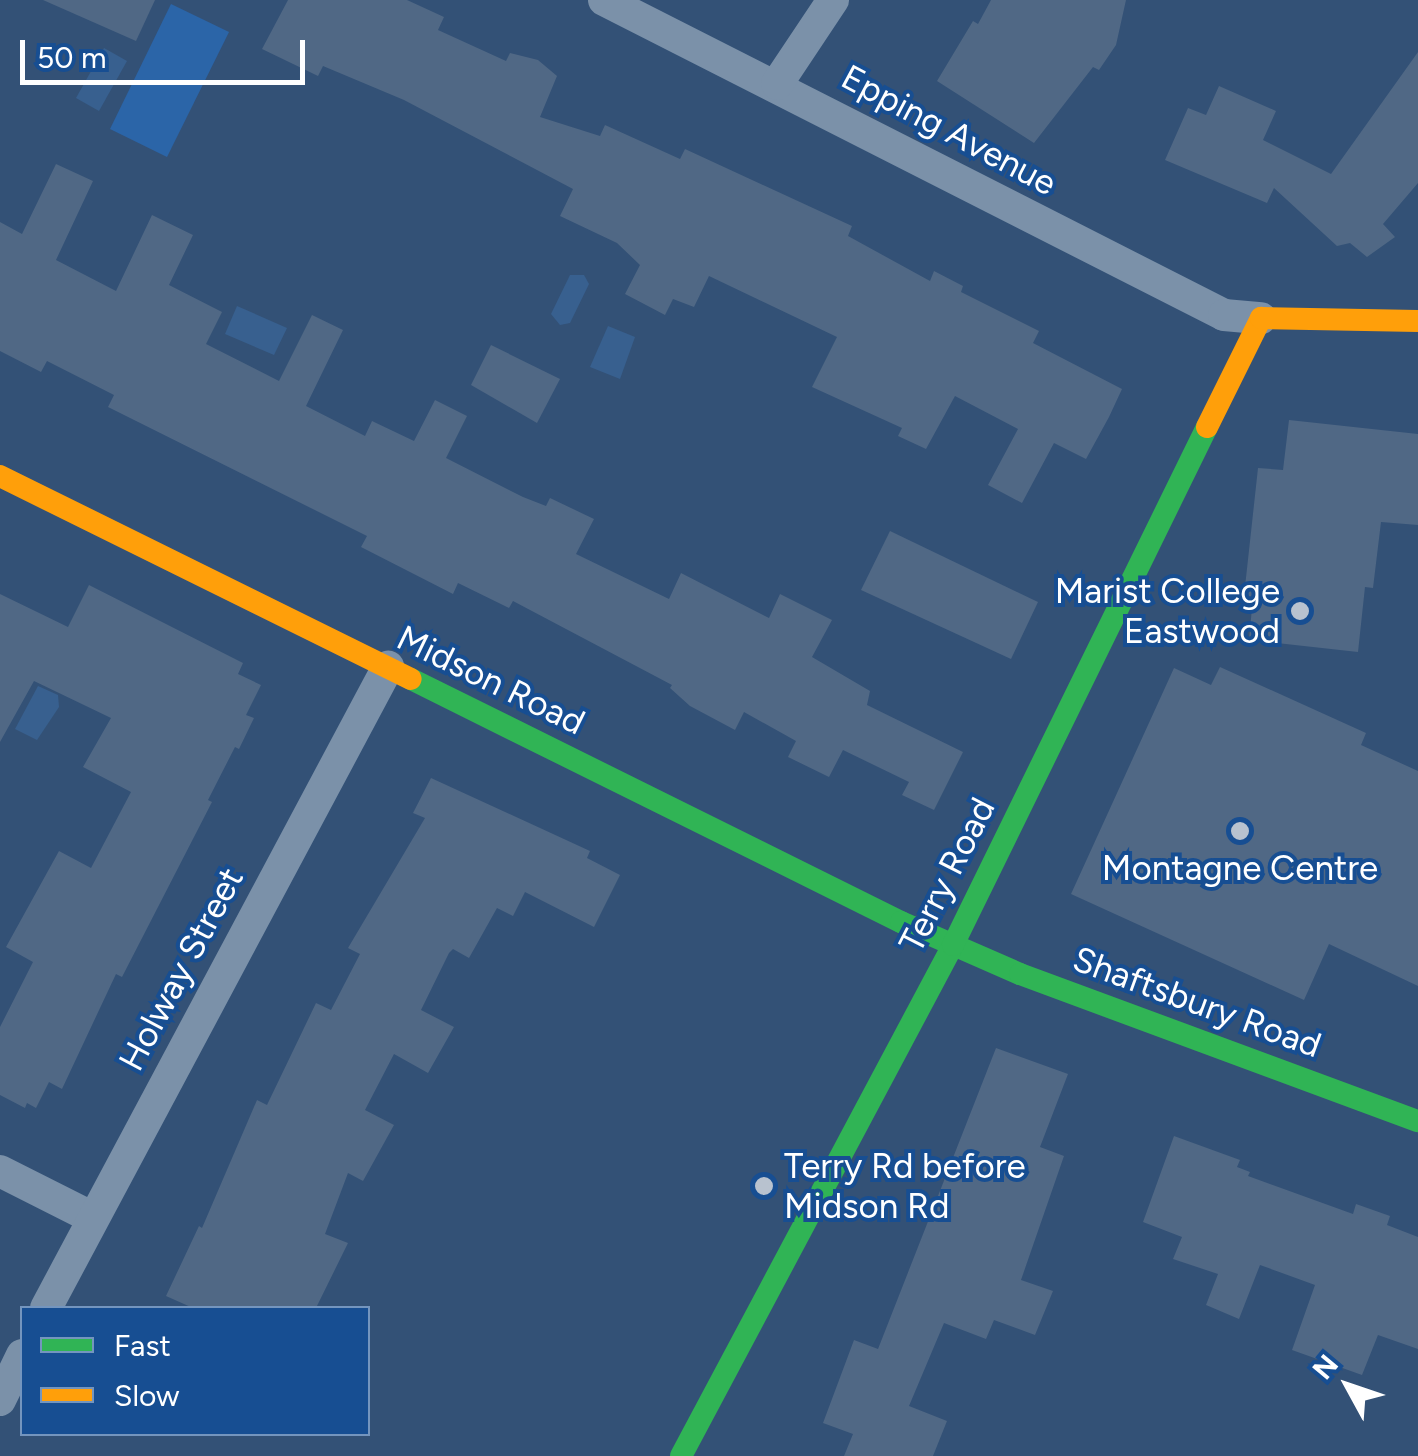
<!DOCTYPE html>
<style>
body{margin:0}
#map{position:relative;width:1418px;height:1456px;overflow:hidden;background:#335176;font-family:Figtree,sans-serif}
div>[style]{position:absolute}
.green>*{inset:0;background:#2b65a8}
.water>*{inset:0;background:#38608f}
.building>*{inset:0;background:#506885}
.street>*{height:32px;margin:-16px;padding:0 16px;transform-origin:16px;border-radius:16px;background:#7b91a9}
.fast>*{height:22px;margin:-11px;padding:0 11px;transform-origin:11px;border-radius:11px;background:#30b455}
.slow>*{height:22px;margin:-11px;padding:0 11px;transform-origin:11px;border-radius:11px;background:#ff9f0a}
.dots>*{width:28px;height:28px;translate:-50% -50%;box-sizing:border-box;border:5px solid #174e92;border-radius:50%}
span{translate:-50% -50%;white-space:nowrap;text-align:center;line-height:1.15;-webkit-text-stroke:8px #174e92;paint-order:stroke}
.street-label{font-size:35px;color:#fff}
.poi-label{font-size:35px;color:#fff}
.right{translate:-100% -50%;text-align:right}
.left{translate:0 -50%;text-align:left}
.legend{position:absolute;left:20px;top:1306px;width:350px;height:130px;box-sizing:border-box;background:#174e92;border:2px solid #7495be;margin:0;padding:12px 18px;list-style:none;font-size:30px;color:#fff}
.legend li{display:flex;align-items:center;gap:20px;height:50px}
.legend b{width:50px;border:2px solid #7495be}
.north{position:absolute;left:1298px;top:1336px;width:100px;height:100px;-webkit-text-stroke:8px #174e92;paint-order:stroke;rotate:310deg;font-size:28px;font-weight:700;line-height:40px;text-align:center;color:#fff}
.north::after{content:'';display:block;margin:auto;width:35px;height:45px;background:#fff;clip-path:polygon(50% 0,100% 100%,50% 72%,0 100%)}
.scale{position:absolute;left:20px;top:40px;width:285px;height:45px;box-sizing:border-box;border:5px solid #fff;border-top:0;padding-left:12px;font-size:30px;line-height:35px;white-space:nowrap;color:#fff;-webkit-text-stroke:8px #174e92;paint-order:stroke}
</style>
<div id="map">
<div class="green">
<i style="clip-path:polygon(171px 4px,229px 32px,167px 157px,110px 129px)"></i>
</div>
<div class="water">
<i style="clip-path:polygon(104px 48px,127px 61px,99px 111px,76px 98px)"></i>
<i style="clip-path:polygon(570px 275px,584px 275px,589px 284px,570px 323px,560px 325px,551px 314px)"></i>
<i style="clip-path:polygon(237px 306px,287px 328px,274px 355px,225px 334px)"></i>
<i style="clip-path:polygon(608px 326px,635px 337px,620px 379px,590px 367px)"></i>
<i style="clip-path:polygon(38px 686px,58px 695px,59px 707px,37px 740px,15px 729px)"></i>
</div>
<div class="building">
<i style="clip-path:polygon(43px 0,155px 0,136px 41px)"></i>
<i style="clip-path:polygon(288px 0,407px 0,444px 17px,438px 30px,506px 61px,510px 53px,538px 60px,557px 76px,540px 117px,600px 136px,605px 125px,680px 159px,685px 149px,852px 226px,848px 236px,930px 281px,934px 271px,963px 286px,961px 292px,1039px 331px,1033px 343px,1122px 389px,1109px 417px,1086px 459px,1054px 443px,1022px 503px,988px 485px,1018px 429px,955px 396px,926px 449px,898px 436px,902px 428px,812px 387px,837px 337px,709px 276px,694px 307px,673px 299px,665px 315px,625px 294px,640px 265px,617px 243px,560px 216px,573px 189px,404px 100px,323px 66px,318px 76px,262px 49px)"></i>
<i style="clip-path:polygon(991px 0,1126px 0,1116px 45px,1099px 70px,1093px 67px,1034px 143px,937px 81px,973px 21px,978px 24px)"></i>
<i style="clip-path:polygon(1418px 52px,1418px 183px,1383px 224px,1395px 237px,1367px 257px,1350px 243px,1337px 246px,1274px 188px,1267px 203px,1165px 160px,1188px 108px,1206px 115px,1219px 86px,1276px 111px,1263px 140px,1331px 174px)"></i>
<i style="clip-path:polygon(56px 164px,93px 181px,56px 260px,116px 291px,152px 215px,193px 235px,169px 285px,222px 312px,206px 344px,279px 381px,312px 315px,343px 330px,306px 406px,365px 436px,372px 421px,414px 441px,435px 400px,467px 416px,446px 458px,523px 497px,546px 506px,550px 498px,594px 519px,576px 554px,669px 599px,681px 573px,769px 618px,780px 594px,832px 620px,812px 657px,870px 691px,867px 705px,963px 752px,934px 810px,902px 795px,909px 782px,843px 750px,829px 777px,788px 757px,796px 741px,744px 712px,735px 730px,690px 706px,670px 688px,672px 685px,513px 601px,509px 608px,458px 583px,453px 594px,361px 547px,367px 536px,108px 407px,114px 395px,47px 361px,41px 372px,0 351px,0 222px,22px 234px)"></i>
<i style="clip-path:polygon(491px 345px,560px 379px,537px 423px,471px 385px)"></i>
<i style="clip-path:polygon(1289px 420px,1418px 434px,1418px 525px,1381px 522px,1373px 588px,1365px 587px,1358px 652px,1249px 640px,1253px 597px,1244px 596px,1258px 468px,1283px 470px)"></i>
<i style="clip-path:polygon(890px 531px,1038px 602px,1011px 659px,861px 590px)"></i>
<i style="clip-path:polygon(89px 585px,243px 663px,238px 674px,261px 685px,246px 715px,254px 718px,239px 749px,235px 747px,208px 800px,212px 802px,122px 977px,116px 974px,62px 1089px,49px 1082px,36px 1108px,27px 1103px,25px 1108px,0 1095px,0 1027px,33px 962px,6px 947px,59px 851px,91px 868px,131px 792px,83px 767px,111px 718px,34px 681px,0 742px,0 594px,68px 627px)"></i>
<i style="clip-path:polygon(1220px 667px,1366px 733px,1361px 745px,1418px 771px,1418px 986px,1329px 944px,1304px 1000px,1071px 894px,1174px 668px,1211px 685px)"></i>
<i style="clip-path:polygon(431px 778px,590px 851px,587px 858px,620px 875px,594px 927px,525px 892px,513px 916px,497px 908px,469px 958px,453px 949px,449px 953px,421px 1010px,454px 1027px,428px 1073px,394px 1054px,365px 1110px,394px 1125px,363px 1181px,348px 1173px,325px 1234px,348px 1243px,316px 1308px,193px 1308px,166px 1296px,199px 1226px,202px 1228px,257px 1100px,267px 1105px,316px 1003px,331px 1010px,360px 954px,348px 948px,425px 818px,413px 813px)"></i>
<i style="clip-path:polygon(996px 1048px,1068px 1074px,1040px 1147px,1064px 1156px,1021px 1280px,1053px 1291px,1035px 1335px,994px 1320px,986px 1339px,944px 1323px,909px 1406px,947px 1421px,933px 1456px,844px 1456px,853px 1434px,823px 1423px,854px 1340px,878px 1349px)"></i>
<i style="clip-path:polygon(1174px 1136px,1240px 1160px,1237px 1167px,1250px 1172px,1248px 1176px,1353px 1214px,1356px 1204px,1390px 1216px,1387px 1225px,1418px 1237px,1418px 1349px,1378px 1335px,1362px 1375px,1292px 1350px,1315px 1285px,1260px 1265px,1239px 1319px,1206px 1305px,1218px 1274px,1173px 1259px,1182px 1237px,1143px 1222px)"></i>
</div>
<div class="street">
<i style="left:604px;top:0;width:695px;rotate:26.93deg"></i>
<i style="left:1224px;top:315px;width:37px;rotate:5deg"></i>
<i style="left:777px;top:84px;width:101px;rotate:-56.3deg"></i>
<i style="left:0;top:1171px;width:104px;rotate:26.8deg"></i>
<i style="left:46px;top:1308px;width:727px;rotate:-61.92deg"></i>
<i style="left:0;top:1400px;width:50px;rotate:-63.9deg"></i>
</div>
<div class="fast">
<i style="left:411px;top:679px;width:547px;rotate:26.38deg"></i>
<i style="left:901px;top:922px;width:130px;rotate:23.6deg"></i>
<i style="left:1020px;top:974px;width:424px;rotate:20.3deg"></i>
<i style="left:681px;top:1456px;width:579px;rotate:-61.97deg"></i>
<i style="left:953px;top:945px;width:577px;rotate:-63.88deg"></i>
</div>
<div class="slow">
<i style="left:1207px;top:427px;width:122px;rotate:-63.6deg"></i>
<i style="left:1261px;top:318px;width:157px;rotate:1.1deg"></i>
<i style="left:0;top:476px;width:458px;rotate:26.3deg"></i>
</div>
<div class="dots">
<i style="left:1300px;top:611px;background:#b8c2cf"></i>
<i style="left:1240px;top:831px;background:#b8c2cf"></i>
<i style="left:764px;top:1186px;background:#b8c2cf"></i>
</div>
<div class="street-label">
<span style="left:949px;top:130px;rotate:28deg">Epping Avenue</span>
<span style="left:491px;top:680px;rotate:26deg">Midson Road</span>
<span style="left:947px;top:875px;rotate:-63deg">Terry Road</span>
<span style="left:181px;top:969px;rotate:-62deg">Holway Street</span>
<span style="left:1197px;top:1002px;rotate:20deg">Shaftsbury Road</span>
</div>
<div class="poi-label">
<span class="right" style="left:1280px;top:611px">Marist College<br>Eastwood</span>
<span style="left:1240px;top:868px">Montagne Centre</span>
<span class="left" style="left:784px;top:1186px">Terry Rd before<br>Midson Rd</span>
</div>
<ul class="legend">
<li><b style="height:12px;background:#30b455"></b>Fast</li>
<li><b style="height:12px;background:#ff9f0a"></b>Slow</li>
</ul>
<div class="north">N</div>
<div class="scale">50 m</div>
</div>
